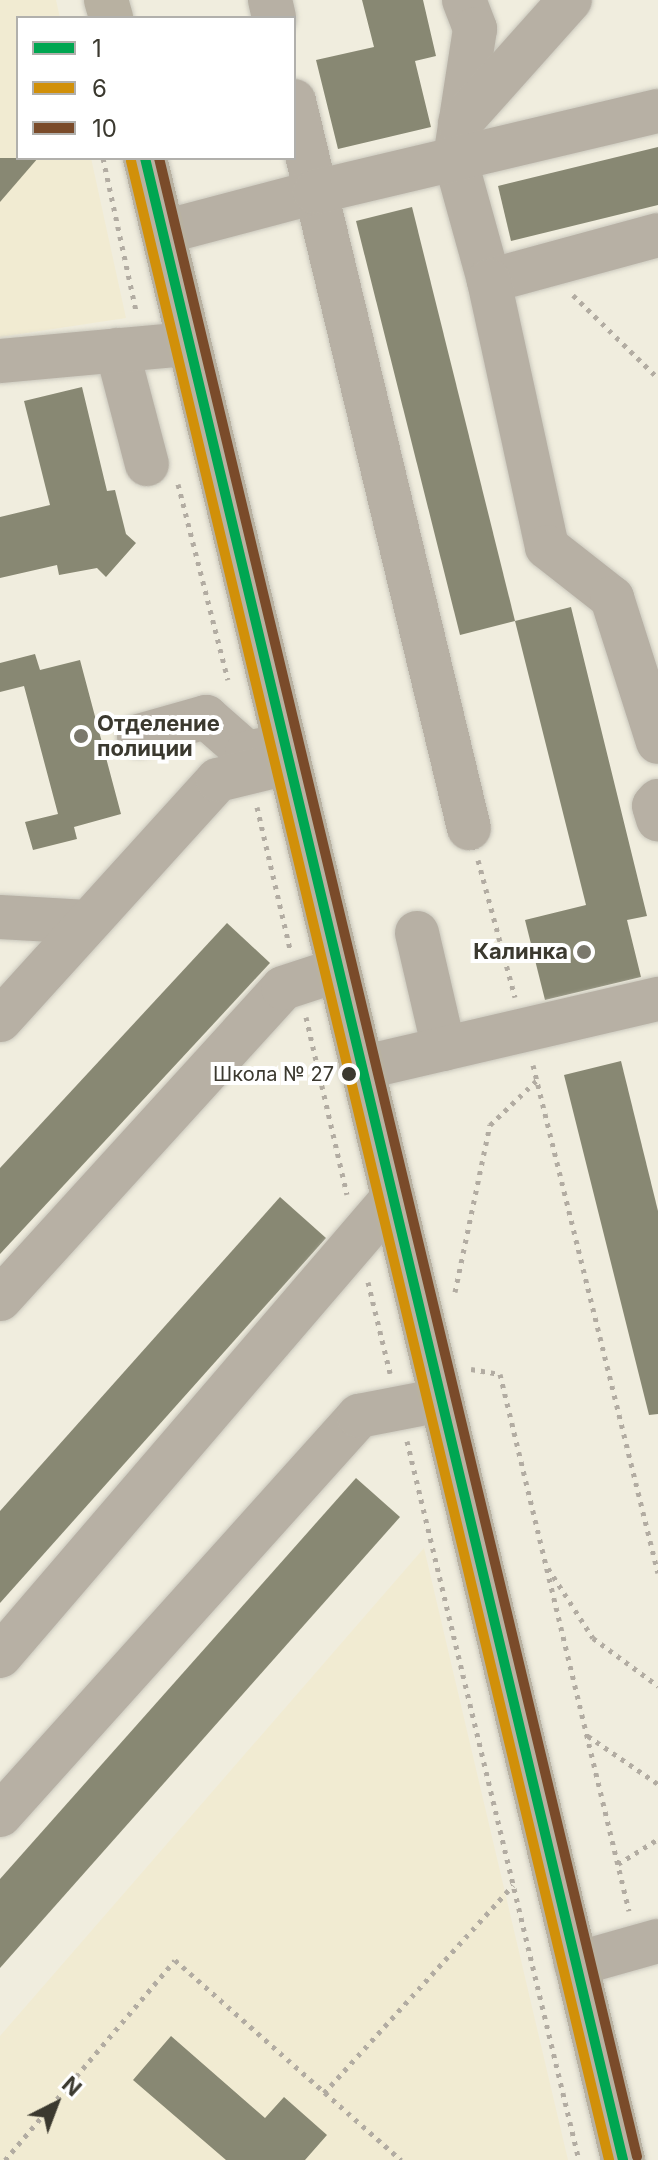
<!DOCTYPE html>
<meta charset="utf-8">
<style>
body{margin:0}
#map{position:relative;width:658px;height:2160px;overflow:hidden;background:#f0edde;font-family:Inter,sans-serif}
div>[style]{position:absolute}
.built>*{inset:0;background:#f1ebd2}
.building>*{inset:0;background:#888873}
.path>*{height:5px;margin-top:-2.5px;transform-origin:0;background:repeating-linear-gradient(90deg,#b2aca2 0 4px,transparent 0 10px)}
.roads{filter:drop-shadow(0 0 2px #cac8bd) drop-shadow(0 0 2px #cac8bd)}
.minor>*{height:44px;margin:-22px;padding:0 22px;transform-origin:22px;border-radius:22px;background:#b7b0a4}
.major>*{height:44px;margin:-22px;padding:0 22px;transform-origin:22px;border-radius:22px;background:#b8b1a1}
.bus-1>*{height:10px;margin:-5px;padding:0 5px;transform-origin:5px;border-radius:5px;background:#00a651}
.bus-2>*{height:10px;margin:-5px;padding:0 5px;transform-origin:5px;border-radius:5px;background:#d19009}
.bus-3>*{height:10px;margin:-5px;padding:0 5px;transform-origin:5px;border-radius:5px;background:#7a4b2a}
.dots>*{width:22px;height:22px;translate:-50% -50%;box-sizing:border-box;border:4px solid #fff;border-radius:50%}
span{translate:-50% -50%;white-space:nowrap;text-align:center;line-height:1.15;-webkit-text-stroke:8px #fff;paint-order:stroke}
.bus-label{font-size:20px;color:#3b392f}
.right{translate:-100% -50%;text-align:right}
.poi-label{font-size:22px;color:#3b392f;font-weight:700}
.left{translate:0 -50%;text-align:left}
.legend{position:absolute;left:16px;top:16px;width:280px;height:144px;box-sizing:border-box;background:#fff;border:2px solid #b1b0ac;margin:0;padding:10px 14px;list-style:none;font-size:24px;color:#3b392f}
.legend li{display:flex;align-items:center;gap:16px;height:40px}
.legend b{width:40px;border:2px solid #b1b0ac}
.north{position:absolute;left:16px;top:2064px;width:80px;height:80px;-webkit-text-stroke:6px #fff;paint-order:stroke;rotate:42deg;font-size:22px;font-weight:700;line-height:32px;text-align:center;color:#3b392f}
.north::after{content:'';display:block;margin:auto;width:28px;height:36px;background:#3b392f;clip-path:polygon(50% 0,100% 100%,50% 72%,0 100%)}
</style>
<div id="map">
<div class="built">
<i style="clip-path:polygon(0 0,56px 0,60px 18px,18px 18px,18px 158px,91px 158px,126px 318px,0 337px)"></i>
<i style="clip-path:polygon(424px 1548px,568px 2160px,0 2160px,0 2036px)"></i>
</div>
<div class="building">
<i style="clip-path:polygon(362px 0,423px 0,436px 56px,415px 61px,431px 127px,338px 149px,316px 60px,374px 47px)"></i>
<i style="clip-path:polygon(658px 147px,658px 205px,511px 241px,498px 186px)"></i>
<i style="clip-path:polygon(0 158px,38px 158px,0 202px)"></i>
<i style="clip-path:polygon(412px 207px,515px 621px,460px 635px,356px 221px)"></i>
<i style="clip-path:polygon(82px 387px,107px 491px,115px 490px,126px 534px,136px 543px,106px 577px,97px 568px,59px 575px,57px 565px,0 578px,0 517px,50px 505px,24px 401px)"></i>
<i style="clip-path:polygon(571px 607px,647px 916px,627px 920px,641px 977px,545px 1000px,525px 920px,586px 905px,515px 621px)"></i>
<i style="clip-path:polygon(35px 654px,40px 670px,80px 660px,121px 814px,74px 827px,77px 839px,33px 850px,25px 822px,58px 814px,24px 686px,0 692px,0 663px)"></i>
<i style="clip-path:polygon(227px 923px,270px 963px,0 1254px,0 1168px)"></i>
<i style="clip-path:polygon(621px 1061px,658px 1211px,658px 1414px,649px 1415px,564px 1075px)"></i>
<i style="clip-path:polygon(280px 1197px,326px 1238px,0 1603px,0 1511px)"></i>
<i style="clip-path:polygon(356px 1478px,400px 1517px,0 1968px,0 1879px)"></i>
<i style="clip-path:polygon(171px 2036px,265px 2118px,284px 2097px,327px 2135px,305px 2160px,226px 2160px,133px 2080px)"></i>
</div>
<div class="path">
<i style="left:103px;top:158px;width:157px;rotate:77.8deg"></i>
<i style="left:573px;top:295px;width:119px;rotate:44.3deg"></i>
<i style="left:178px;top:484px;width:202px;rotate:75.7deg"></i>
<i style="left:257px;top:807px;width:146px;rotate:76.9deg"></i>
<i style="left:478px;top:860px;width:142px;rotate:74.9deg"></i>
<i style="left:306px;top:1017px;width:182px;rotate:77deg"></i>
<i style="left:533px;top:1065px;width:523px;rotate:76.18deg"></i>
<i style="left:368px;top:1282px;width:94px;rotate:76.4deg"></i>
<i style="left:455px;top:1292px;width:171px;rotate:-78.2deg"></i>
<i style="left:490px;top:1125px;width:64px;rotate:-43.7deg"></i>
<i style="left:471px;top:1369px;width:29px;rotate:10deg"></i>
<i style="left:500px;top:1374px;width:552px;rotate:76.49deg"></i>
<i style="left:407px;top:1441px;width:739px;rotate:76.55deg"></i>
<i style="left:548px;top:1568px;width:83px;rotate:57.3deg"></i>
<i style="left:593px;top:1638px;width:81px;rotate:36.4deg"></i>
<i style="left:588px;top:1736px;width:85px;rotate:34.4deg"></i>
<i style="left:618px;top:1864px;width:47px;rotate:-32deg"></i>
<i style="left:324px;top:2093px;width:281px;rotate:-47.7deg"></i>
<i style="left:5px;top:2160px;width:262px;rotate:-49.6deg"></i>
<i style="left:175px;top:1960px;width:302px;rotate:41.5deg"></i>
</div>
<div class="roads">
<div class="minor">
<i style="left:270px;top:0;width:18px;rotate:77deg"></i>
<i style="left:464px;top:0;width:31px;rotate:69deg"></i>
<i style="left:475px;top:29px;width:131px;rotate:98.8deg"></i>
<i style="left:455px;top:158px;width:128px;rotate:74.5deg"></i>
<i style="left:489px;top:281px;width:175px;rotate:-15.2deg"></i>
<i style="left:294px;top:101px;width:748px;rotate:76.47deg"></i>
<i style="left:460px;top:123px;width:165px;rotate:-48.2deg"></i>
<i style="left:164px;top:232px;width:156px;rotate:-14.8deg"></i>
<i style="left:315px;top:192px;width:352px;rotate:-13.3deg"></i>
<i style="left:489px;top:281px;width:272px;rotate:77.7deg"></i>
<i style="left:547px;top:547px;width:83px;rotate:38.1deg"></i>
<i style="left:612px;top:598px;width:151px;rotate:72.3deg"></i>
<i style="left:117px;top:350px;width:118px;rotate:75.3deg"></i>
<i style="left:0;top:361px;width:189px;rotate:-5.2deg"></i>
<i style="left:139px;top:736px;width:70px;rotate:-15.8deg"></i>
<i style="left:206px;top:717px;width:55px;rotate:41.3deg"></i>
<i style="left:247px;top:753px;width:38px;rotate:-12deg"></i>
<i style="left:658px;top:801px;width:6px;rotate:129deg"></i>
<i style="left:654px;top:806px;width:14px;rotate:73deg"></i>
<i style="left:0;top:917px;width:87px;rotate:3.3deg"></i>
<i style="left:417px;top:933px;width:119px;rotate:76.9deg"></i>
<i style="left:0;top:1020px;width:324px;rotate:-47.8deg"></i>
<i style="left:218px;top:780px;width:72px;rotate:-13.7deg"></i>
<i style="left:361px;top:1068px;width:305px;rotate:-13.1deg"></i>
<i style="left:0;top:1299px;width:420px;rotate:-47.7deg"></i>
<i style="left:283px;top:988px;width:58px;rotate:-18.1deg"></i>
<i style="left:0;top:1656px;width:604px;rotate:-49.37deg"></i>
<i style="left:0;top:1815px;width:537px;rotate:-48.02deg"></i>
<i style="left:359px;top:1416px;width:84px;rotate:-11deg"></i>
<i style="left:576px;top:1964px;width:85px;rotate:-15.7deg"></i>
</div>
<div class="major">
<i style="left:106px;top:0;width:19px;rotate:74deg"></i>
<i style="left:145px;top:158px;width:2058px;rotate:76.57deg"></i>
</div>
</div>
<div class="bus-1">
<i style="left:145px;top:158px;width:2058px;rotate:76.57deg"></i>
</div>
<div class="bus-2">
<i style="left:131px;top:161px;width:2055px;rotate:76.55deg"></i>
</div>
<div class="bus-3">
<i style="left:159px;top:158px;width:2055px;rotate:76.55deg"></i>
</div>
<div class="dots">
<i style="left:81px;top:736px;background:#7a786c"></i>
<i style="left:584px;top:952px;background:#7a786c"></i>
<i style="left:349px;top:1074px;background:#3b392f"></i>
</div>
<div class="bus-label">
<span class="right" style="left:334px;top:1074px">Школа № 27</span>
</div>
<div class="poi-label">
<span class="left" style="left:97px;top:736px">Отделение<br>полиции</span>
<span class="right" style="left:568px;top:952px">Калинка</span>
</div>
<ul class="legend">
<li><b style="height:10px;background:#00a651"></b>1</li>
<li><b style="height:10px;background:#d19009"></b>6</li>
<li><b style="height:10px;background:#7a4b2a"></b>10</li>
</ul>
<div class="north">N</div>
</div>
